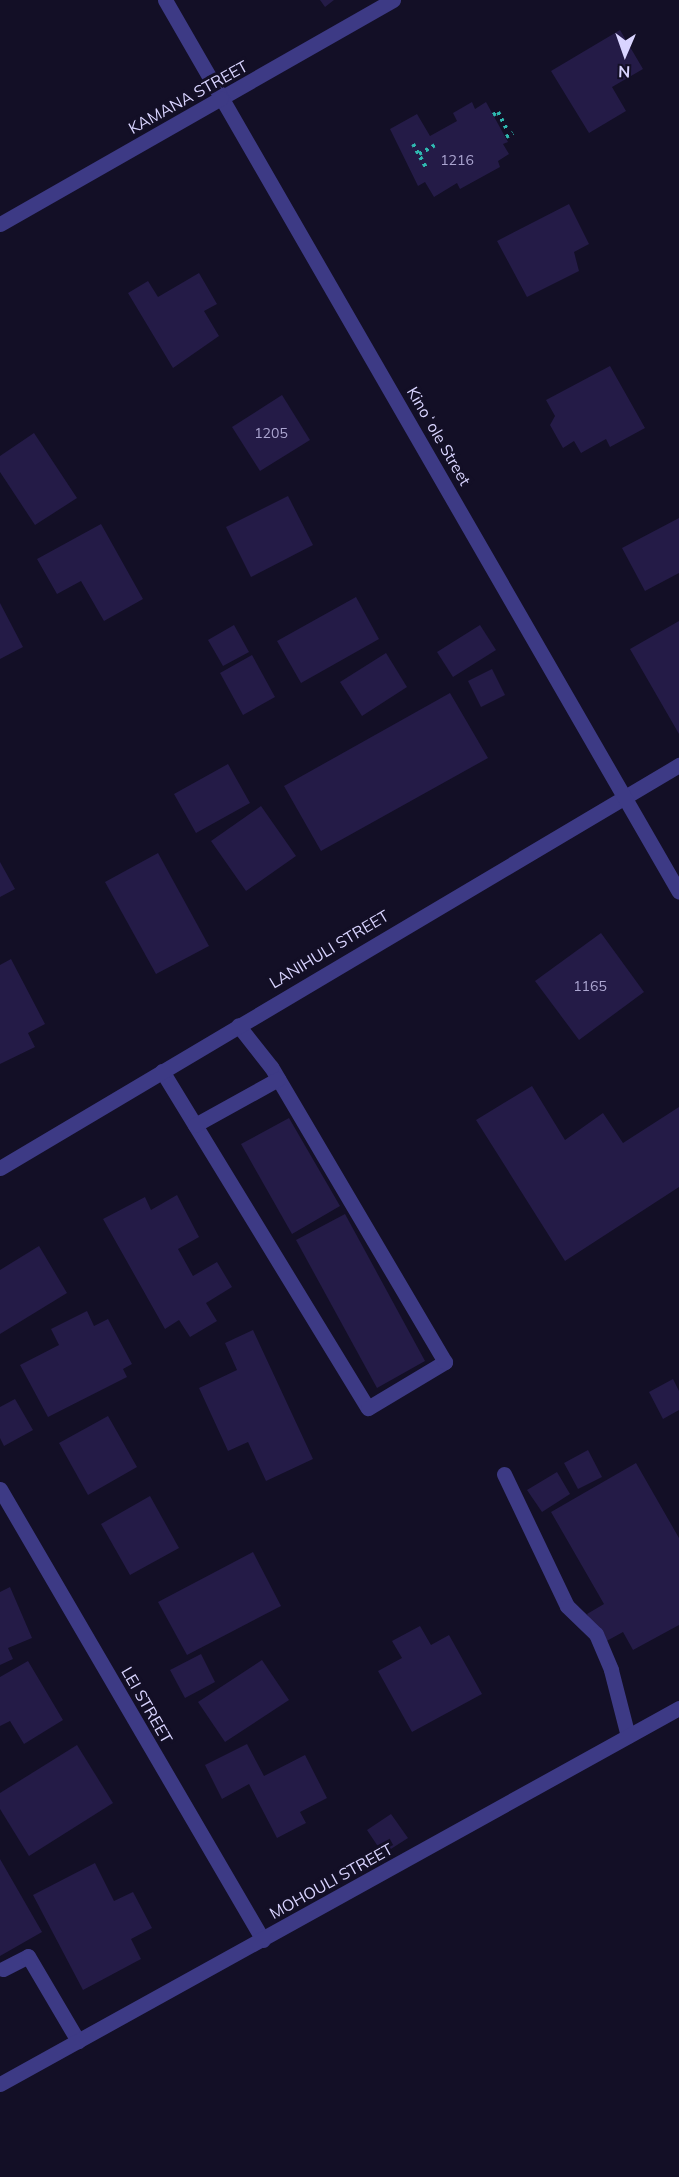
<!DOCTYPE html>
<meta charset="utf-8">
<style>
body{margin:0}
#map{position:relative;width:679px;height:2177px;overflow:hidden;background:#130f26;font-family:Mulish,sans-serif}
div>[style]{position:absolute}
.building>*{inset:0;background:#241b47}
.path>*{height:4px;margin-top:-2px;transform-origin:0;background:repeating-linear-gradient(90deg,#2fb8b0 0 3px,transparent 0 7.5px)}
.service>*{height:15px;margin:-7.5px;padding:0 7.5px;transform-origin:7.5px;border-radius:7.5px;background:#3d3a85}
.minor>*{height:15px;margin:-7.5px;padding:0 7.5px;transform-origin:7.5px;border-radius:7.5px;background:#3d3a85}
.tertiary>*{height:15px;margin:-7.5px;padding:0 7.5px;transform-origin:7.5px;border-radius:7.5px;background:#3d3a85}
span{translate:-50% -50%;white-space:nowrap;text-align:center;line-height:1.15;-webkit-text-stroke:6px #130f26;paint-order:stroke}
.number-label{font-size:14px;color:#aca6d1}
.number-label span{-webkit-text-stroke-width:0}
.street-label{font-size:16px;color:#d9d4ff}
.north{position:absolute;left:595px;top:24px;width:60px;height:60px;-webkit-text-stroke:4px #130f26;paint-order:stroke;rotate:182deg;font-size:16px;font-weight:700;line-height:24px;text-align:center;color:#d9d4ff}
.north::after{content:'';display:block;margin:auto;width:21px;height:27px;background:#d9d4ff;clip-path:polygon(50% 0,100% 100%,50% 72%,0 100%)}
</style>
<div id="map">
<div class="building">
<i style="clip-path:polygon(320px 0,334px 0,325px 7px)"></i>
<i style="clip-path:polygon(620px 30px,643px 69px,612px 87px,626px 111px,589px 133px,551px 71px)"></i>
<i style="clip-path:polygon(472px 102px,475px 109px,486px 102px,508px 142px,503px 144px,509px 154px,498px 161px,500px 167px,460px 189px,457px 183px,434px 197px,425px 182px,418px 186px,390px 129px,417px 114px,430px 136px,457px 121px,453px 113px)"></i>
<i style="clip-path:polygon(569px 204px,589px 244px,574px 252px,579px 271px,527px 297px,497px 241px)"></i>
<i style="clip-path:polygon(199px 273px,217px 304px,204px 311px,219px 336px,173px 368px,128px 293px,148px 281px,158px 297px)"></i>
<i style="clip-path:polygon(610px 366px,645px 428px,610px 447px,606px 439px,581px 453px,574px 441px,563px 448px,550px 425px,555px 416px,546px 400px)"></i>
<i style="clip-path:polygon(282px 395px,310px 440px,260px 471px,232px 427px)"></i>
<i style="clip-path:polygon(34px 433px,77px 498px,35px 525px,0 472px,0 456px)"></i>
<i style="clip-path:polygon(288px 496px,313px 545px,251px 577px,226px 527px)"></i>
<i style="clip-path:polygon(679px 518px,679px 573px,645px 591px,622px 548px)"></i>
<i style="clip-path:polygon(101px 524px,143px 599px,104px 621px,81px 581px,57px 594px,37px 559px)"></i>
<i style="clip-path:polygon(356px 597px,379px 639px,301px 683px,277px 641px)"></i>
<i style="clip-path:polygon(0 603px,23px 647px,0 659px)"></i>
<i style="clip-path:polygon(679px 621px,679px 734px,630px 649px)"></i>
<i style="clip-path:polygon(234px 625px,249px 652px,223px 666px,208px 640px)"></i>
<i style="clip-path:polygon(480px 625px,496px 650px,453px 677px,437px 652px)"></i>
<i style="clip-path:polygon(386px 653px,407px 687px,362px 716px,340px 682px)"></i>
<i style="clip-path:polygon(252px 655px,275px 697px,243px 715px,220px 673px)"></i>
<i style="clip-path:polygon(492px 669px,505px 695px,481px 707px,468px 681px)"></i>
<i style="clip-path:polygon(450px 693px,488px 758px,321px 851px,284px 786px)"></i>
<i style="clip-path:polygon(228px 764px,250px 803px,196px 833px,174px 794px)"></i>
<i style="clip-path:polygon(261px 806px,296px 856px,246px 891px,211px 841px)"></i>
<i style="clip-path:polygon(158px 853px,209px 946px,156px 974px,105px 882px)"></i>
<i style="clip-path:polygon(0 862px,15px 889px,0 897px)"></i>
<i style="clip-path:polygon(601px 933px,644px 992px,579px 1040px,535px 981px)"></i>
<i style="clip-path:polygon(11px 959px,45px 1024px,28px 1033px,35px 1047px,0 1064px,0 965px)"></i>
<i style="clip-path:polygon(532px 1086px,565px 1140px,603px 1113px,623px 1143px,679px 1107px,679px 1187px,565px 1261px,476px 1120px)"></i>
<i style="clip-path:polygon(289px 1118px,340px 1206px,292px 1234px,241px 1144px)"></i>
<i style="clip-path:polygon(177px 1195px,199px 1237px,178px 1249px,193px 1276px,217px 1262px,232px 1287px,206px 1303px,217px 1321px,190px 1337px,179px 1320px,165px 1329px,103px 1219px,145px 1197px,151px 1210px)"></i>
<i style="clip-path:polygon(345px 1214px,425px 1361px,377px 1388px,296px 1240px)"></i>
<i style="clip-path:polygon(39px 1246px,67px 1293px,0 1334px,0 1270px)"></i>
<i style="clip-path:polygon(87px 1311px,94px 1326px,108px 1319px,132px 1364px,123px 1369px,127px 1377px,48px 1417px,20px 1365px,59px 1345px,51px 1329px)"></i>
<i style="clip-path:polygon(253px 1330px,313px 1459px,266px 1481px,248px 1442px,228px 1451px,199px 1388px,237px 1370px,225px 1343px)"></i>
<i style="clip-path:polygon(673px 1379px,679px 1391px,679px 1410px,663px 1419px,649px 1392px)"></i>
<i style="clip-path:polygon(15px 1399px,33px 1430px,4px 1446px,0 1438px,0 1407px)"></i>
<i style="clip-path:polygon(108px 1416px,137px 1467px,88px 1495px,59px 1443px)"></i>
<i style="clip-path:polygon(588px 1450px,602px 1477px,578px 1489px,564px 1463px)"></i>
<i style="clip-path:polygon(636px 1463px,679px 1538px,679px 1625px,633px 1650px,623px 1632px,603px 1643px,587px 1614px,604px 1604px,551px 1512px)"></i>
<i style="clip-path:polygon(557px 1472px,570px 1494px,542px 1512px,527px 1490px)"></i>
<i style="clip-path:polygon(150px 1496px,179px 1548px,130px 1575px,101px 1524px)"></i>
<i style="clip-path:polygon(253px 1552px,281px 1606px,187px 1655px,158px 1602px)"></i>
<i style="clip-path:polygon(10px 1587px,32px 1638px,8px 1648px,13px 1659px,0 1665px,0 1592px)"></i>
<i style="clip-path:polygon(420px 1626px,431px 1645px,449px 1635px,482px 1694px,412px 1732px,378px 1671px,402px 1658px,392px 1641px)"></i>
<i style="clip-path:polygon(201px 1654px,215px 1682px,185px 1698px,170px 1670px)"></i>
<i style="clip-path:polygon(262px 1660px,289px 1700px,225px 1742px,198px 1702px)"></i>
<i style="clip-path:polygon(28px 1661px,63px 1720px,24px 1744px,10px 1721px,0 1726px,0 1677px)"></i>
<i style="clip-path:polygon(247px 1744px,264px 1776px,305px 1755px,327px 1798px,300px 1812px,306px 1823px,277px 1838px,249px 1784px,222px 1799px,205px 1765px)"></i>
<i style="clip-path:polygon(77px 1745px,113px 1803px,29px 1856px,0 1809px,0 1793px)"></i>
<i style="clip-path:polygon(391px 1814px,408px 1838px,383px 1854px,367px 1830px)"></i>
<i style="clip-path:polygon(0 1859px,42px 1932px,0 1956px)"></i>
<i style="clip-path:polygon(95px 1863px,114px 1901px,133px 1892px,152px 1928px,131px 1939px,141px 1959px,83px 1990px,33px 1895px)"></i>
</div>
<div class="path">
<i style="left:493px;top:115px;width:6px;rotate:-31deg"></i>
<i style="left:498px;top:112px;width:20px;rotate:63deg"></i>
<i style="left:506px;top:137px;width:8px;rotate:-30deg"></i>
<i style="left:413px;top:144px;width:26px;rotate:61deg"></i>
<i style="left:419px;top:154px;width:18px;rotate:-29deg"></i>
</div>
<div class="service">
<i style="left:162px;top:1071px;width:395px;rotate:58.6deg"></i>
<i style="left:368px;top:1408px;width:90px;rotate:-30.9deg"></i>
<i style="left:445px;top:1362px;width:342px;rotate:-120.5deg"></i>
<i style="left:271px;top:1067px;width:53px;rotate:-128.2deg"></i>
<i style="left:195px;top:1125px;width:95px;rotate:-29deg"></i>
<i style="left:504px;top:1474px;width:146px;rotate:64.5deg"></i>
<i style="left:567px;top:1606px;width:40px;rotate:44deg"></i>
<i style="left:596px;top:1634px;width:39px;rotate:67deg"></i>
<i style="left:611px;top:1670px;width:68px;rotate:75.6deg"></i>
<i style="left:0;top:1489px;width:522px;rotate:59.75deg"></i>
<i style="left:3px;top:1969px;width:28px;rotate:-27deg"></i>
<i style="left:28px;top:1956px;width:99px;rotate:59.5deg"></i>
</div>
<div class="minor">
<i style="left:221px;top:98px;width:198px;rotate:-29.7deg"></i>
<i style="left:0;top:1168px;width:790px;rotate:-30.69deg"></i>
</div>
<div class="tertiary">
<i style="left:165px;top:0;width:1029px;rotate:60.05deg"></i>
<i style="left:0;top:224px;width:254px;rotate:-29.7deg"></i>
<i style="left:0;top:2084px;width:776px;rotate:-28.98deg"></i>
</div>
<div class="number-label">
<span style="left:457px;top:160px">1216</span>
<span style="left:271px;top:433px">1205</span>
<span style="left:590px;top:986px">1165</span>
</div>
<div class="street-label">
<span style="left:188px;top:97px;rotate:-29deg">KAMANA STREET</span>
<span style="left:439px;top:436px;rotate:60deg">Kinoʻole Street</span>
<span style="left:329px;top:949px;rotate:-31deg">LANIHULI STREET</span>
<span style="left:147px;top:1705px;rotate:60deg">LEI STREET</span>
<span style="left:331px;top:1881px;rotate:-29deg">MOHOULI STREET</span>
</div>
<div class="north">N</div>
</div>
